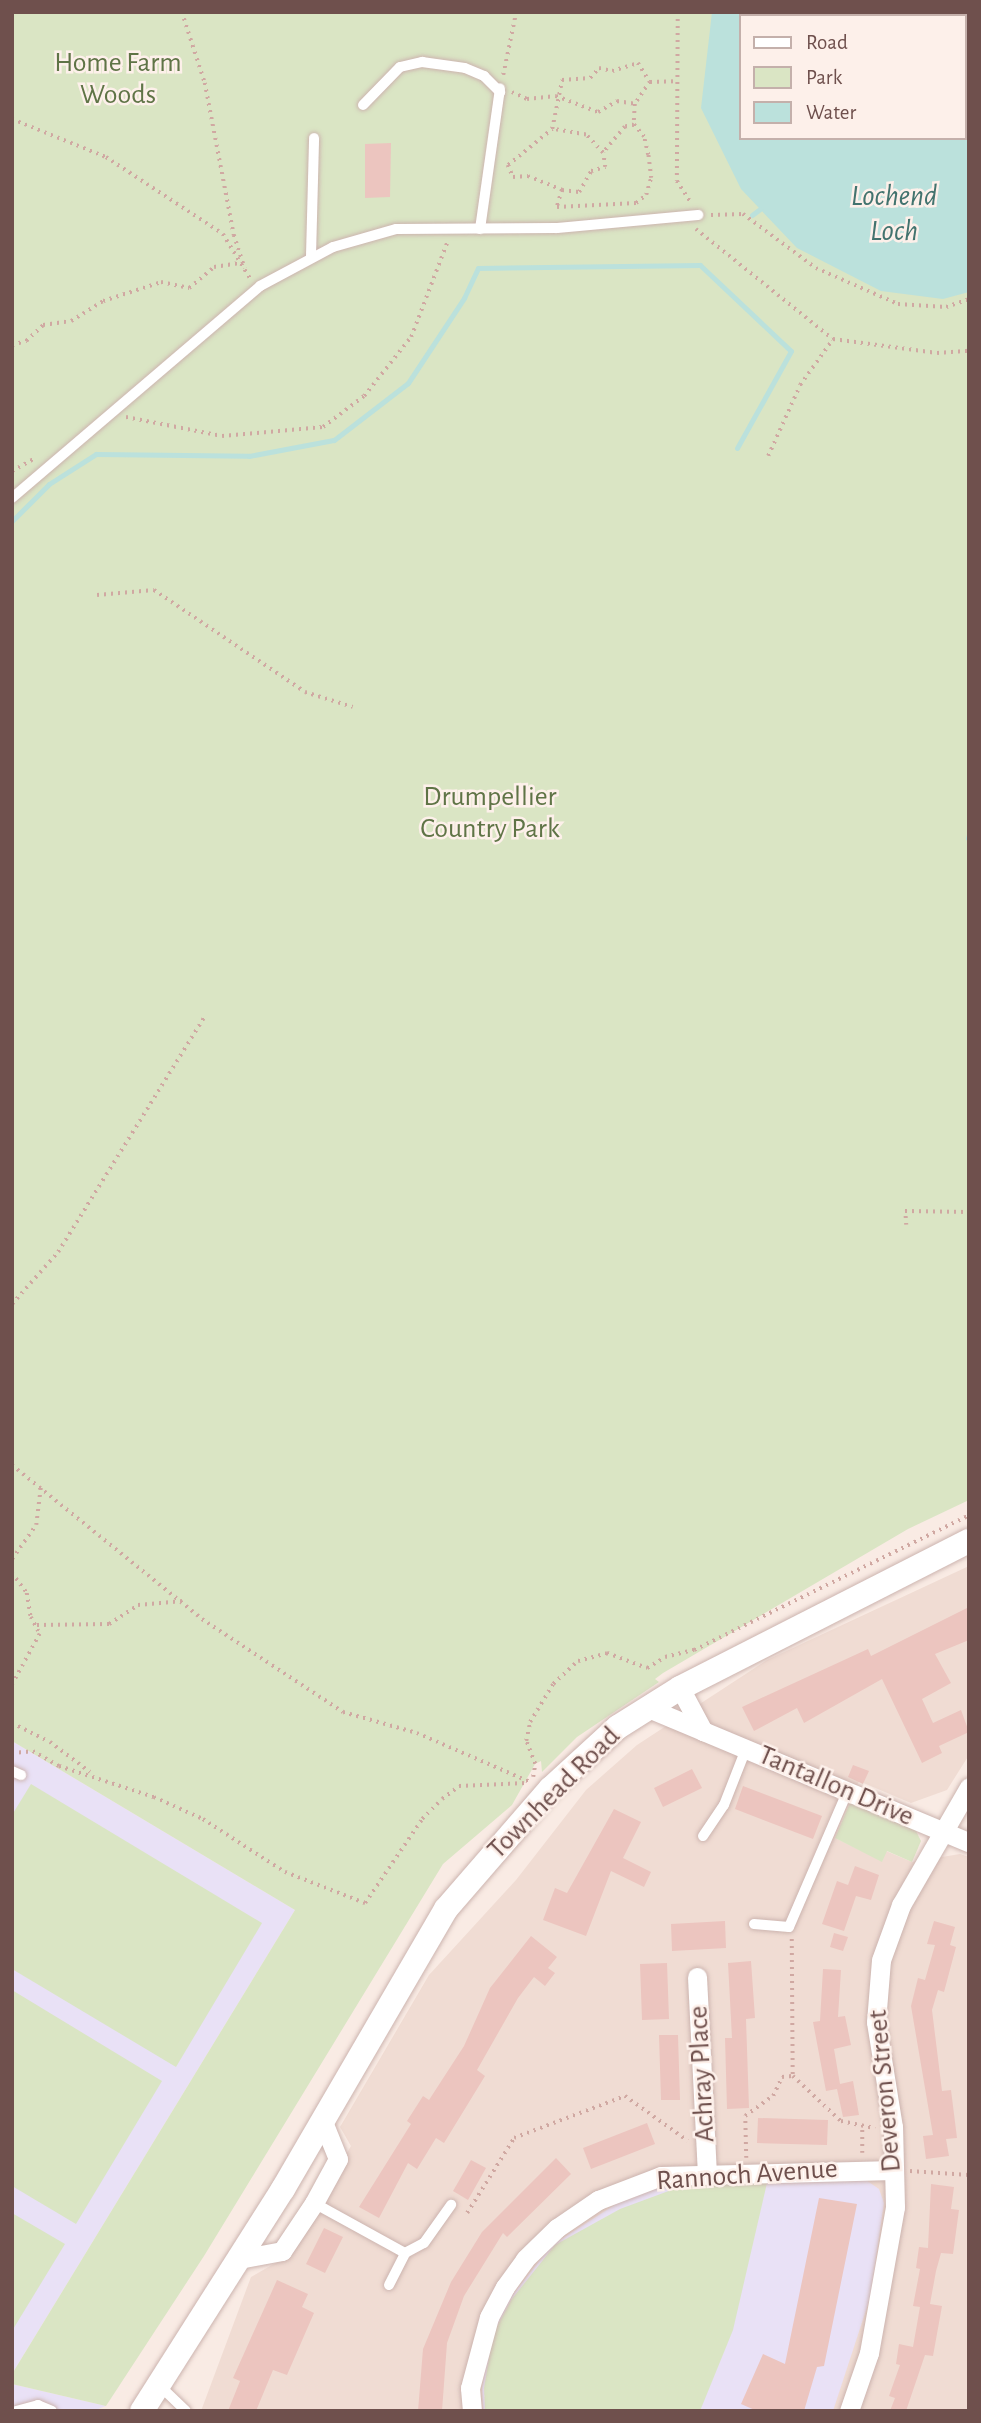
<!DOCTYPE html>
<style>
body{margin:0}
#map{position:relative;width:981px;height:2423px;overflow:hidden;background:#f9ebe4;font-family:"Alegreya Sans",sans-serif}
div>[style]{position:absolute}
.residential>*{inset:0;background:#f0dcd3}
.education>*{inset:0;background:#e9e1f6}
.green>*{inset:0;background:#dae5c4}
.water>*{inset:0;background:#bbe1dc}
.stream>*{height:5px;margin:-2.5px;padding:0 2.5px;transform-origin:2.5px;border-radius:2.5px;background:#bbe1dc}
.building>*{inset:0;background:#ecc5bf}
.path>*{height:3.5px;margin-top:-1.75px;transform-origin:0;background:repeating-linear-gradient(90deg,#d0a8a2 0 2px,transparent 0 7px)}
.roads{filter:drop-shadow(0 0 2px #ccb4af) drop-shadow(0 0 2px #ccb4af)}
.service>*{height:10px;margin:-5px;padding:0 5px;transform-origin:5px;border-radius:5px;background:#fff}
.minor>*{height:19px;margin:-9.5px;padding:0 9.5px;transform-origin:9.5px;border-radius:9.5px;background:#fff}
.tertiary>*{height:24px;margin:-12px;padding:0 12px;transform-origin:12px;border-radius:12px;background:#fff}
span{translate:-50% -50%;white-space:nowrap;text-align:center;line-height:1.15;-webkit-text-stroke:5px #fdf0ea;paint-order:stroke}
.park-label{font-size:28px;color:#5f7446}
.street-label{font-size:28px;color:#6f504d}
.water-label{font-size:30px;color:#42736e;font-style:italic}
.frame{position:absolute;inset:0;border:14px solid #6f504d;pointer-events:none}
.legend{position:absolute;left:739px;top:14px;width:228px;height:126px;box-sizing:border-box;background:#fdf0ea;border:2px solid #c4b0ab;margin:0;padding:9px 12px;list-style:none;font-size:21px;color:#6f504d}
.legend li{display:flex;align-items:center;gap:14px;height:35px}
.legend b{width:35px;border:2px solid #c4b0ab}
</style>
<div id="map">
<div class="residential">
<i style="clip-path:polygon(969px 1566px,969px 1755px,947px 1790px,911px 1803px,859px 1781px,835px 1838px,882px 1861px,886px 1851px,912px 1862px,960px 1854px,969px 1857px,969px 2411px,201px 2411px,251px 2277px,286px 2257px,351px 2146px,340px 2127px,429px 1975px,516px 1880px,586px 1790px,637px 1745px,767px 1660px)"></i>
</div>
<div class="education">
<i style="clip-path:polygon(12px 1741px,295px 1910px,12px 2374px)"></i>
<i style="clip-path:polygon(705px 2180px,866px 2180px,879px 2189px,884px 2203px,870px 2298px,833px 2411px,483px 2411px,482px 2387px,492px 2333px,510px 2298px,552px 2245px,627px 2197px,660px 2186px)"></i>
<i style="clip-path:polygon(12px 2384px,106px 2406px,93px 2411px,12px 2411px)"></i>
</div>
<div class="green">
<i style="clip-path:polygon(evenodd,12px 12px,969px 12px,969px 1500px,908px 1529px,663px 1673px,655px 1679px,659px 1682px,577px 1737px,542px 1772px,541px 1761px,535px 1764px,512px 1805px,443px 1864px,204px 2256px,106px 2406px,12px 2384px,12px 2374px,295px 1910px,12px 1741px,12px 12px,741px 16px,965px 16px,965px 138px,741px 138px,741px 16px)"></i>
<i style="clip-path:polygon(31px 1784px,262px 1923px,176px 2067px,12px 1969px,12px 1815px)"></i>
<i style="clip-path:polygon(851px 1800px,915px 1829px,921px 1841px,912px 1862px,887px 1851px,882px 1862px,835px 1838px)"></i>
<i style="clip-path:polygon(12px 1990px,162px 2081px,76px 2224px,12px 2186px)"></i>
<i style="clip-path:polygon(712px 2183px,767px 2183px,733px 2330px,700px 2411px,485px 2411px,484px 2388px,493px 2334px,511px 2300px,555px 2245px,620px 2209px,674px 2189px)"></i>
<i style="clip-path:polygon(12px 2213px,65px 2244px,12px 2331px)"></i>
</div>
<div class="water">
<i style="clip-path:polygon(evenodd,712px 12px,969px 12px,969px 292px,943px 299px,881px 291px,797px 248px,741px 189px,701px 108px,712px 12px,741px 16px,965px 16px,965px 138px,741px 138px,741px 16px)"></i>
</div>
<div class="stream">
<i style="left:752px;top:215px;width:10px;rotate:-37deg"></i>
<i style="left:12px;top:521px;width:52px;rotate:-45deg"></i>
<i style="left:49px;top:484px;width:56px;rotate:-32.6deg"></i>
<i style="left:96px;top:454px;width:153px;rotate:0.7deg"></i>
<i style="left:249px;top:456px;width:86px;rotate:-10.7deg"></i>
<i style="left:334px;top:440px;width:93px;rotate:-37.6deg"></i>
<i style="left:408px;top:383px;width:102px;rotate:-56.6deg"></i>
<i style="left:464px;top:298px;width:33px;rotate:-65deg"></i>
<i style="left:478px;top:268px;width:222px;rotate:-0.8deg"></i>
<i style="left:700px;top:265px;width:125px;rotate:43.4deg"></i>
<i style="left:791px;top:351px;width:111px;rotate:119.1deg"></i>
<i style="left:968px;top:838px;width:3px;rotate:-72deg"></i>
</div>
<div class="building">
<i style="clip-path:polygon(391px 143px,390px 197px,365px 198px,365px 144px)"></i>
<i style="clip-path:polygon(969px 1607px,969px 1640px,935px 1654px,951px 1683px,922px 1699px,933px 1723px,961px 1710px,969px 1732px,939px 1746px,942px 1753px,922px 1763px,882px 1679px,804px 1723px,797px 1708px,754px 1731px,742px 1707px,868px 1649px,871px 1656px)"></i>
<i style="clip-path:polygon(853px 1765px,869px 1771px,863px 1784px,848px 1777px)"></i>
<i style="clip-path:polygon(692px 1769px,702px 1788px,663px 1807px,654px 1788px)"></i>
<i style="clip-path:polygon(743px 1786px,822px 1816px,813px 1839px,735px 1809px)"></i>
<i style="clip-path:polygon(614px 1809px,641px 1822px,623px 1858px,651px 1872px,644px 1887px,611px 1871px,586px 1936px,543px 1920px,555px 1888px,567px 1893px)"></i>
<i style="clip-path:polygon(855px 1866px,879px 1875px,871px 1900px,856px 1896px,844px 1931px,822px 1924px,837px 1881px,848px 1885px)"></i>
<i style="clip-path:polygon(725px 1921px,726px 1948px,672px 1951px,671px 1924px)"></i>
<i style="clip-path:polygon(934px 1921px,955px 1927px,950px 1945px,956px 1947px,944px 1992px,938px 1990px,932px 2010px,942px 2091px,951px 2090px,957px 2138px,946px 2139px,949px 2156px,926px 2159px,923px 2136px,933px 2135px,911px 2006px,918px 1978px,925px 1980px,935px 1945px,927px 1944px)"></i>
<i style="clip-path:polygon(834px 1933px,848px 1937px,843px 1951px,830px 1947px)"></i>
<i style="clip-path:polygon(531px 1936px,557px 1957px,548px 1968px,555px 1973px,545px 1986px,534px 1977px,518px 1998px,477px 2070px,485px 2076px,444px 2143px,436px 2138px,417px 2169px,408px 2163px,379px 2218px,359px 2207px,411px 2124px,407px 2121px,423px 2096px,429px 2100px,464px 2046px,490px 1988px)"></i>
<i style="clip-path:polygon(751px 1961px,755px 2018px,746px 2019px,749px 2108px,727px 2109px,725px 2038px,732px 2038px,728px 1963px)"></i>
<i style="clip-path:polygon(667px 1963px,669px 2019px,642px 2020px,640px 1964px)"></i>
<i style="clip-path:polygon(823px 1969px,841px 1970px,838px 2017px,845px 2016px,851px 2045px,834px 2049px,840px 2084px,853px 2081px,859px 2115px,843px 2117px,837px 2089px,826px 2091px,813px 2022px,820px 2021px)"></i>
<i style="clip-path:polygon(659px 2035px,678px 2035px,680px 2100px,661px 2100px)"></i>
<i style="clip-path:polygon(758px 2118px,828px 2120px,827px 2145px,757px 2143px)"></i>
<i style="clip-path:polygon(647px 2123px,655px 2144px,591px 2169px,583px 2148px)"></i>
<i style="clip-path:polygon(556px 2158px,571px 2174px,507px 2237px,503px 2233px,464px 2296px,447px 2343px,442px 2411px,418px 2411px,423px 2349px,451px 2282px,482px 2232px)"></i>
<i style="clip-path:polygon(471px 2160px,486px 2168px,468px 2200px,453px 2191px)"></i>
<i style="clip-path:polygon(931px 2184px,954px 2187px,951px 2209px,959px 2210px,953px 2254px,941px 2253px,936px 2271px,930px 2304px,942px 2306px,933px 2356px,925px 2355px,906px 2411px,890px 2411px,895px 2398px,889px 2396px,900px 2365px,896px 2364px,899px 2344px,913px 2347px,920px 2307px,913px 2306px,920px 2269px,916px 2268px,919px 2247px,928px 2248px)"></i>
<i style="clip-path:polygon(819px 2198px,857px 2204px,824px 2366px,817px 2367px,804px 2411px,757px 2411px,741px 2404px,763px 2354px,785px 2364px)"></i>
<i style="clip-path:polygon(324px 2228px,343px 2237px,325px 2273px,306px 2264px)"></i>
<i style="clip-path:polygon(277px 2280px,308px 2294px,302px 2307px,314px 2313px,287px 2375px,273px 2370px,256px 2411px,228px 2411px,240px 2381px,233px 2378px)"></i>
</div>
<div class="path">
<i style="left:182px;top:12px;width:75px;rotate:72.1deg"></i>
<i style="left:205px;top:83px;width:155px;rotate:79.2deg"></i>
<i style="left:234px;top:235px;width:35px;rotate:72deg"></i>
<i style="left:678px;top:12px;width:169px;rotate:90.3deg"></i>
<i style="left:677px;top:181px;width:27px;rotate:57deg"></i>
<i style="left:503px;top:75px;width:64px;rotate:-78.3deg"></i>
<i style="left:650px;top:82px;width:25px;rotate:-2deg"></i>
<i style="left:512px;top:92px;width:17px;rotate:25deg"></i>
<i style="left:527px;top:99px;width:29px;rotate:-6deg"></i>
<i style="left:556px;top:96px;width:45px;rotate:20.9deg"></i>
<i style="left:598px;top:112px;width:22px;rotate:-30deg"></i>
<i style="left:617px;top:101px;width:18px;rotate:9deg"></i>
<i style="left:12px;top:119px;width:101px;rotate:22deg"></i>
<i style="left:106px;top:157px;width:140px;rotate:33.3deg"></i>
<i style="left:223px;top:234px;width:52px;rotate:58.5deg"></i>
<i style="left:508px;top:165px;width:57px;rotate:-39.3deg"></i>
<i style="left:552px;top:129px;width:50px;rotate:-78.5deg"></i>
<i style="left:562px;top:80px;width:28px;rotate:-4deg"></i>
<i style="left:590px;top:78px;width:13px;rotate:-48deg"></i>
<i style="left:599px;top:68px;width:13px;rotate:13deg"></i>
<i style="left:612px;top:71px;width:27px;rotate:-17deg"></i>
<i style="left:638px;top:63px;width:22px;rotate:58deg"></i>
<i style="left:650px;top:82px;width:27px;rotate:124deg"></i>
<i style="left:635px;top:104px;width:21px;rotate:93deg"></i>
<i style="left:634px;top:125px;width:9px;rotate:167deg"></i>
<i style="left:625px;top:127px;width:34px;rotate:130deg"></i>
<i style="left:508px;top:165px;width:13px;rotate:67deg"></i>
<i style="left:513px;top:177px;width:15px;rotate:-4deg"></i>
<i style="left:528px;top:176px;width:37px;rotate:22deg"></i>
<i style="left:562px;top:190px;width:17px;rotate:7deg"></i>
<i style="left:579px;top:192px;width:24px;rotate:-60deg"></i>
<i style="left:591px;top:171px;width:15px;rotate:-16deg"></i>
<i style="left:605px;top:167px;width:14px;rotate:-98deg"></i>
<i style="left:603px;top:153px;width:25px;rotate:-133deg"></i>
<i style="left:586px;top:135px;width:35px;rotate:-170deg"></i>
<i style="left:562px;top:190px;width:18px;rotate:106deg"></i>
<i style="left:557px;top:207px;width:79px;rotate:-2.9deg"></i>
<i style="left:636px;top:203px;width:13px;rotate:-39deg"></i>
<i style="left:646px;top:195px;width:18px;rotate:-74deg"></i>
<i style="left:651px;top:178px;width:23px;rotate:-97deg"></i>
<i style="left:648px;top:155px;width:18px;rotate:-103deg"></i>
<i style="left:644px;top:137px;width:16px;rotate:-130deg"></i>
<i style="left:711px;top:215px;width:32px;rotate:-2deg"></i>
<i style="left:743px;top:214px;width:91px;rotate:36.5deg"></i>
<i style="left:816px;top:268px;width:90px;rotate:23.7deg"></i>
<i style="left:898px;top:304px;width:48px;rotate:3.6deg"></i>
<i style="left:946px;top:307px;width:24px;rotate:-19deg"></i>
<i style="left:696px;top:229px;width:176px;rotate:38.8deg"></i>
<i style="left:833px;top:339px;width:105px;rotate:7.7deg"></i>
<i style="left:937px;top:353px;width:32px;rotate:-4deg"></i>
<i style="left:12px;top:345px;width:15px;rotate:-16deg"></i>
<i style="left:26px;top:341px;width:23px;rotate:-43deg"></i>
<i style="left:43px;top:325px;width:28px;rotate:-8deg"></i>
<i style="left:71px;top:321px;width:38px;rotate:-32deg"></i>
<i style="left:103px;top:301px;width:61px;rotate:-18.1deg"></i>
<i style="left:161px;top:282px;width:29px;rotate:12deg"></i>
<i style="left:189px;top:288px;width:33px;rotate:-40deg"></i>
<i style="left:214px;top:267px;width:26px;rotate:-9deg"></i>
<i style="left:126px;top:417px;width:98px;rotate:11.2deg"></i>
<i style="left:222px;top:436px;width:101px;rotate:-5.1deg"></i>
<i style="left:323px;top:427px;width:51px;rotate:-37.1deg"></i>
<i style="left:364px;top:396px;width:75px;rotate:-51.5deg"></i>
<i style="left:411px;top:337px;width:104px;rotate:-69.1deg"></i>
<i style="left:768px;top:456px;width:78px;rotate:-65.7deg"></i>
<i style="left:800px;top:385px;width:57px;rotate:-54.3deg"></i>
<i style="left:12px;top:471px;width:26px;rotate:-29deg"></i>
<i style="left:97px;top:595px;width:57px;rotate:-5deg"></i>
<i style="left:154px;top:590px;width:182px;rotate:34deg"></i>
<i style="left:305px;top:692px;width:50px;rotate:17.4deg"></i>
<i style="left:906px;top:1225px;width:14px;rotate:-94deg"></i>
<i style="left:905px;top:1211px;width:64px;rotate:0.9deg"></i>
<i style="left:12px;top:1304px;width:69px;rotate:-48.5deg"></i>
<i style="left:58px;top:1252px;width:277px;rotate:-58.1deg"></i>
<i style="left:12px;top:1465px;width:245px;rotate:39deg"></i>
<i style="left:202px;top:1619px;width:169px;rotate:33.4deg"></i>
<i style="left:343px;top:1712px;width:77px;rotate:15.8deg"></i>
<i style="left:417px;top:1733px;width:123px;rotate:23.4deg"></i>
<i style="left:12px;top:1559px;width:42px;rotate:-54.8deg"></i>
<i style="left:36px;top:1525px;width:38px;rotate:-83deg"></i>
<i style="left:12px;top:1573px;width:25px;rotate:53deg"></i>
<i style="left:27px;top:1593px;width:24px;rotate:81deg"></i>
<i style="left:31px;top:1617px;width:19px;rotate:62deg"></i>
<i style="left:40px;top:1634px;width:58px;rotate:118.8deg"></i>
<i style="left:37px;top:1625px;width:72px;rotate:-0.8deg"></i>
<i style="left:109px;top:1624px;width:35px;rotate:-33deg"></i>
<i style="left:138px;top:1605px;width:45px;rotate:-5.1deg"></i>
<i style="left:12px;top:1723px;width:42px;rotate:26.6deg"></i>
<i style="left:50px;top:1742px;width:50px;rotate:36.9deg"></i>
<i style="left:12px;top:1753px;width:21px;rotate:-5deg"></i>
<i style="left:33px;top:1751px;width:30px;rotate:30deg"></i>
<i style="left:59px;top:1766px;width:100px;rotate:18.1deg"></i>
<i style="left:154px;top:1797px;width:54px;rotate:24.2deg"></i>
<i style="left:203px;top:1819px;width:98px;rotate:32.9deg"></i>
<i style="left:285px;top:1872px;width:86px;rotate:21.2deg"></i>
<i style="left:365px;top:1903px;width:102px;rotate:-55.8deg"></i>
<i style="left:422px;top:1819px;width:28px;rotate:-45deg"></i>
<i style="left:442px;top:1799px;width:21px;rotate:-37deg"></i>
<i style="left:459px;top:1786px;width:67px;rotate:-2.6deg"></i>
<i style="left:533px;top:1777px;width:13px;rotate:-81deg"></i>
<i style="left:535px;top:1764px;width:25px;rotate:-111deg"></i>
<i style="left:526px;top:1741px;width:19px;rotate:-78deg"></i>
<i style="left:530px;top:1722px;width:44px;rotate:-58.8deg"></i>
<i style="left:553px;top:1684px;width:34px;rotate:-43deg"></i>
<i style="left:578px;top:1661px;width:30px;rotate:-15deg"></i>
<i style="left:607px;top:1653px;width:43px;rotate:20.6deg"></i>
<i style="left:647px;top:1668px;width:21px;rotate:-31deg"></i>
<i style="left:665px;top:1657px;width:30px;rotate:-14deg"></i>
<i style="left:694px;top:1650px;width:306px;rotate:-26.1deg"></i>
<i style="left:792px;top:1939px;width:137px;rotate:89.6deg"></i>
<i style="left:793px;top:2076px;width:66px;rotate:43.2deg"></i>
<i style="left:841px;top:2121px;width:35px;rotate:12deg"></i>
<i style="left:862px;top:2153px;width:24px;rotate:-90deg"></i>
<i style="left:746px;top:2158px;width:42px;rotate:-91.4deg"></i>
<i style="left:745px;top:2116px;width:34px;rotate:-36deg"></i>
<i style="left:773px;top:2096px;width:21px;rotate:-65deg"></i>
<i style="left:782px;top:2077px;width:10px;rotate:-6deg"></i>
<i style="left:910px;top:2171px;width:59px;rotate:3.9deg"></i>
<i style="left:467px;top:2213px;width:89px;rotate:-57.9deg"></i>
<i style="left:514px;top:2138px;width:119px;rotate:-20.7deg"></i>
<i style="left:625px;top:2096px;width:77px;rotate:35.5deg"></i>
</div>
<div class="roads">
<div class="service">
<i style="left:363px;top:105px;width:53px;rotate:-45.8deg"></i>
<i style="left:400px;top:67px;width:23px;rotate:-13deg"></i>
<i style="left:422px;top:62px;width:43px;rotate:7.9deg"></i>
<i style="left:465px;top:68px;width:21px;rotate:23deg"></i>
<i style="left:484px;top:76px;width:23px;rotate:45deg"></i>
<i style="left:480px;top:229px;width:142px;rotate:-81.9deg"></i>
<i style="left:311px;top:256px;width:118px;rotate:-88.5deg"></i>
<i style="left:12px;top:498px;width:326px;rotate:-40.5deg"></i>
<i style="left:260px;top:286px;width:83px;rotate:-28.1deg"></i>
<i style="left:333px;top:247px;width:66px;rotate:-15.9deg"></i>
<i style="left:396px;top:229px;width:161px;rotate:-0.4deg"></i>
<i style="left:557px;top:228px;width:142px;rotate:-5.3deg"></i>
<i style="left:12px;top:1771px;width:10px;rotate:24deg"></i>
<i style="left:703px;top:1836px;width:37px;rotate:-56deg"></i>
<i style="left:724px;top:1805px;width:60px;rotate:-68.6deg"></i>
<i style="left:754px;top:1924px;width:35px;rotate:5deg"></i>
<i style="left:789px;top:1927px;width:149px;rotate:-66.7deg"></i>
<i style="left:314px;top:2203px;width:104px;rotate:28.8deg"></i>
<i style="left:389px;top:2285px;width:36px;rotate:-63deg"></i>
<i style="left:405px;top:2253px;width:21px;rotate:-28deg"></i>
<i style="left:424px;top:2243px;width:47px;rotate:-54.6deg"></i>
<i style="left:159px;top:2385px;width:37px;rotate:44deg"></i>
<i style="left:16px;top:2411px;width:23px;rotate:-15deg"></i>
<i style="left:38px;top:2405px;width:15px;rotate:23deg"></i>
</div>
<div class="minor">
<i style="left:680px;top:1688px;width:49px;rotate:61.9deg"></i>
<i style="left:703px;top:1731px;width:288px;rotate:22.7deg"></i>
<i style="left:648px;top:1708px;width:60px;rotate:22.7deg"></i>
<i style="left:697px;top:1977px;width:195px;rotate:87.1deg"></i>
<i style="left:239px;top:2259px;width:44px;rotate:-10.5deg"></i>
<i style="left:282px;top:2251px;width:58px;rotate:-56.3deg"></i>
<i style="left:314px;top:2203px;width:50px;rotate:-61.4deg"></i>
<i style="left:338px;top:2159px;width:40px;rotate:-112deg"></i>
<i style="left:472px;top:2411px;width:23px;rotate:-95deg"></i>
<i style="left:470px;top:2388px;width:73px;rotate:-75deg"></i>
<i style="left:489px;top:2317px;width:34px;rotate:-62deg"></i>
<i style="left:505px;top:2287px;width:34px;rotate:-54deg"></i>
<i style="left:525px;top:2259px;width:45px;rotate:-44.1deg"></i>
<i style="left:557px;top:2228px;width:50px;rotate:-34.3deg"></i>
<i style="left:598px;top:2200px;width:67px;rotate:-20.9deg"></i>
<i style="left:661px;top:2176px;width:233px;rotate:-1.5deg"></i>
<i style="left:849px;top:2411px;width:61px;rotate:-71deg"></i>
<i style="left:869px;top:2353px;width:148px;rotate:-79.9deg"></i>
<i style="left:895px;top:2207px;width:80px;rotate:-91.4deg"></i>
<i style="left:893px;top:2127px;width:106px;rotate:-99.2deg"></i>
<i style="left:876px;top:2022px;width:62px;rotate:-85.4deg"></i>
<i style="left:881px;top:1960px;width:59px;rotate:-70deg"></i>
<i style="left:901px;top:1905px;width:136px;rotate:-60deg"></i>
</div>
<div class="tertiary">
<i style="left:142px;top:2411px;width:263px;rotate:-57.6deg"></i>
<i style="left:283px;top:2189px;width:324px;rotate:-59.8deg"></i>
<i style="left:446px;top:1909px;width:159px;rotate:-49.1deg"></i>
<i style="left:550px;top:1789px;width:92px;rotate:-42.4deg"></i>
<i style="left:618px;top:1727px;width:73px;rotate:-32.2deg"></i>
<i style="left:680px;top:1688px;width:324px;rotate:-27deg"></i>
</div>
</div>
<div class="park-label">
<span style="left:118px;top:79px">Home Farm<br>Woods</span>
<span style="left:490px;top:813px">Drumpellier<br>Country Park</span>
</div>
<div class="street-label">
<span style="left:836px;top:1786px;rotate:23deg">Tantallon Drive</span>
<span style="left:554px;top:1793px;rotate:-45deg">Townhead Road</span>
<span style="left:702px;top:2074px;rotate:-93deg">Achray Place</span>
<span style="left:885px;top:2091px;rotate:-95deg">Deveron Street</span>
<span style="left:747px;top:2175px;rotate:-4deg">Rannoch Avenue</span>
</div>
<div class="water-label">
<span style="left:894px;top:213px">Lochend<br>Loch</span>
</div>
<div class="frame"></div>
<ul class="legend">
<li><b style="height:9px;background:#fff"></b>Road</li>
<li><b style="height:19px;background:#dae5c4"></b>Park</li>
<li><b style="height:19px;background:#bbe1dc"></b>Water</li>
</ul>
</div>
